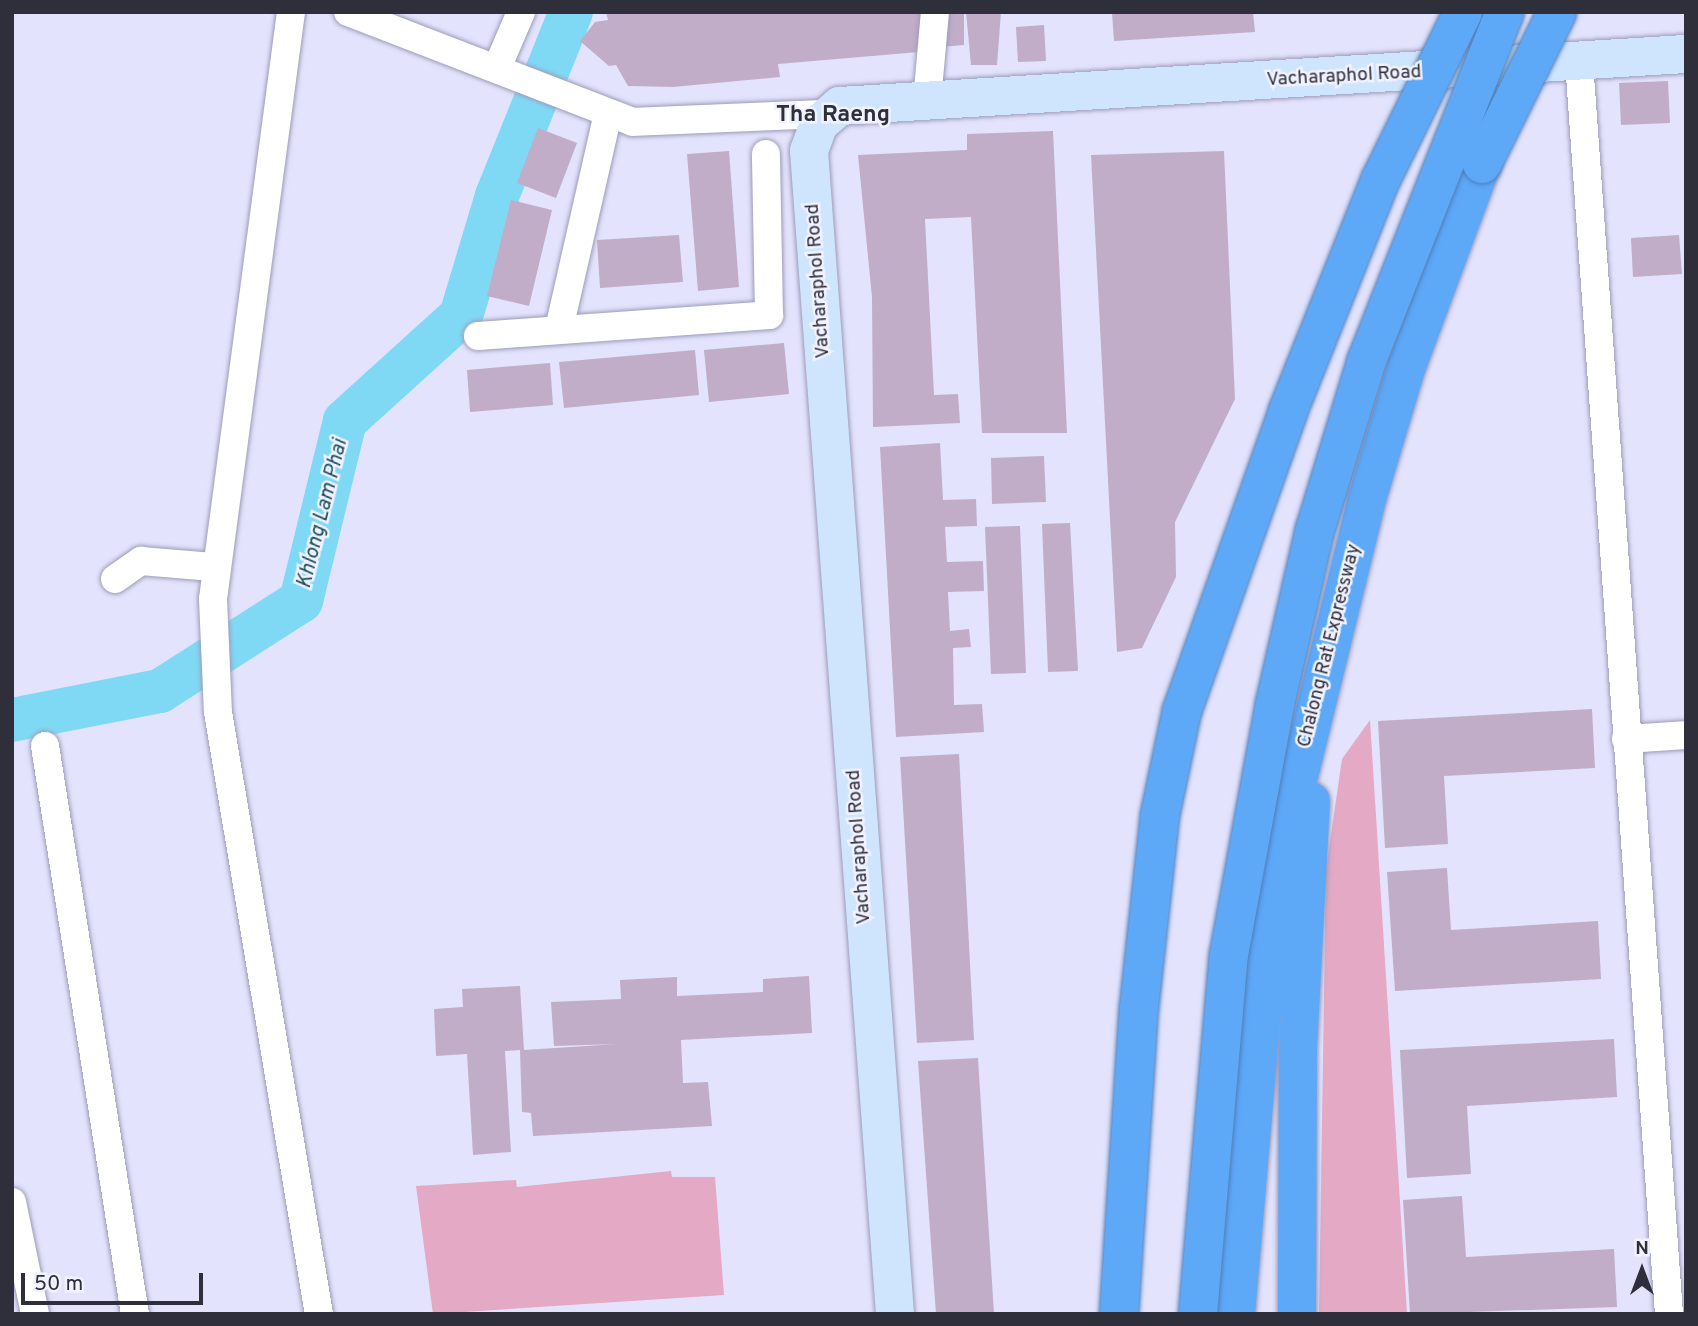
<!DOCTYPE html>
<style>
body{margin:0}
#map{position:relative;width:1698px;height:1326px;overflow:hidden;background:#e3e3fd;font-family:Overpass,sans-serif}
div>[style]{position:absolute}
.green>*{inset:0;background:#e4a9c4}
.river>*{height:44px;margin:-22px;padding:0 22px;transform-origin:22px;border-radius:22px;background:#7fd9f5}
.building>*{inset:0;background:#c1adc8}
.roads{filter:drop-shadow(0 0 2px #9c9cba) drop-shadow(0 0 2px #9c9cba)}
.street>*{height:28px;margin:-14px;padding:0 14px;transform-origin:14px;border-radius:14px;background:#fff}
.secondary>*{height:38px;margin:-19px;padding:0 19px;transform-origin:19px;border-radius:19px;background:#cfe5fd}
.highway>*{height:38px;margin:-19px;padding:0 19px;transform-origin:19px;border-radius:19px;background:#5ea8f8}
.bridges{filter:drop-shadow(0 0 2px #4e7eb6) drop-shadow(0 0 2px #4e7eb6)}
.highway-bridge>*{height:38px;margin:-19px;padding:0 19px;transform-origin:19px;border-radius:19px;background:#5ea8f8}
span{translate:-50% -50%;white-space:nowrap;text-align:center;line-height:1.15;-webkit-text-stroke:5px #f1f2ff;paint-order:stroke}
.street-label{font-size:19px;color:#2f2f3b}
.water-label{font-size:21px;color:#1a4f5d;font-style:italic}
.quarter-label{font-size:23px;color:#2f2f3b;font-weight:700}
.frame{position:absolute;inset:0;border:14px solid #2f2f3b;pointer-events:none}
.north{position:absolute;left:1607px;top:1235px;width:70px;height:70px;-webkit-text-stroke:5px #f1f2ff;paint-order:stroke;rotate:0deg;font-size:19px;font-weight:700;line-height:28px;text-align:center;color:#2f2f3b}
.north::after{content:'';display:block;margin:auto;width:24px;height:32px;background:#2f2f3b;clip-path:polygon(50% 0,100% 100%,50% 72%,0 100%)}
.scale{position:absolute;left:21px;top:1273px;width:182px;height:32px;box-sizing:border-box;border:4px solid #2f2f3b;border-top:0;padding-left:9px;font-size:21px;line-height:24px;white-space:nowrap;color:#2f2f3b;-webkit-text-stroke:5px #f1f2ff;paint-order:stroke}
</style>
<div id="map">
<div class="green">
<i style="clip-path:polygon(1370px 720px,1407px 1314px,1319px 1314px,1326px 869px,1342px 759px)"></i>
<i style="clip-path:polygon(671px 1171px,672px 1177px,715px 1177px,724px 1295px,433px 1314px,416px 1186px,516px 1180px,517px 1187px)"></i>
</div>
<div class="river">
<i style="left:12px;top:720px;width:151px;rotate:-11.1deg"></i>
<i style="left:160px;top:691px;width:167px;rotate:-32.6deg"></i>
<i style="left:301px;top:601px;width:185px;rotate:-76.3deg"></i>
<i style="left:345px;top:421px;width:156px;rotate:-42.2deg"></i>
<i style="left:461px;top:316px;width:125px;rotate:-73.3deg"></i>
<i style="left:497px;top:196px;width:198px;rotate:-68.1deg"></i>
</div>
<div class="building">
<i style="clip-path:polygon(606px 12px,923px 12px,919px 52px,778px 64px,780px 77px,673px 87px,628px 86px,616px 65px,609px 66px,580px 41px,595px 22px,608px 20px)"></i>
<i style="clip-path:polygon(941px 12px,964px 12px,964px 45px,941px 47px)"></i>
<i style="clip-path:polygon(966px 12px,1001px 12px,997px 65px,971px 65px)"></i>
<i style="clip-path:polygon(1112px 12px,1253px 12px,1255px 32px,1114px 41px)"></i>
<i style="clip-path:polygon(1044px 25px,1046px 61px,1018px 62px,1016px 27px)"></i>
<i style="clip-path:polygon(1668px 81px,1670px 123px,1621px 125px,1619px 83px)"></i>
<i style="clip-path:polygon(538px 128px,577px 143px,556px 198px,517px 183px)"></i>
<i style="clip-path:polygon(1053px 131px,1067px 433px,982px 433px,971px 217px,925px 219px,934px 395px,958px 394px,960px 423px,873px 427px,872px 297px,858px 155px,967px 150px,967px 134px)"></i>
<i style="clip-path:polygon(729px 151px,739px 287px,698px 291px,687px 154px)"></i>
<i style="clip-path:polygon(1224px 151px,1235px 399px,1175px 522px,1176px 577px,1142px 648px,1117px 652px,1091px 155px)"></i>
<i style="clip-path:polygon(511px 200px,552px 210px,529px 306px,487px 296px)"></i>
<i style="clip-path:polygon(679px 235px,683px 282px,600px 288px,597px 240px)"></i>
<i style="clip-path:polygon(1679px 235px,1682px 274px,1633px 277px,1631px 238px)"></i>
<i style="clip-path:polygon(784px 343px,789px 394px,709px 402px,704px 350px)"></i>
<i style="clip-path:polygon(695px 350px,699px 395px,564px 408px,559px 362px)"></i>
<i style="clip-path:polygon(550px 363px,553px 405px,470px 412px,467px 370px)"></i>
<i style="clip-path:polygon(940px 443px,943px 500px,976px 499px,977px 526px,945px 527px,947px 562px,983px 561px,984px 591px,948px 592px,950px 631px,969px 629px,971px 647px,953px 648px,954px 705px,982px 704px,984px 732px,896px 737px,880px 447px)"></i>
<i style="clip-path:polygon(1044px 456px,1046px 502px,992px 504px,991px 458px)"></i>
<i style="clip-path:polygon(1070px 523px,1078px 671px,1048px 672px,1042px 524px)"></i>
<i style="clip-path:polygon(1020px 526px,1026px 673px,991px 674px,985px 527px)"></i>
<i style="clip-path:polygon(1592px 709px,1595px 768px,1444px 776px,1448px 844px,1385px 848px,1378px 721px)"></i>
<i style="clip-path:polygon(959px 754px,974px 1040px,917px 1043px,900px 757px)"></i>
<i style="clip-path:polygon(1447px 868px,1451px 930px,1598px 921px,1601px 979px,1395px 991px,1387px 872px)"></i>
<i style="clip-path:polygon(809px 976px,812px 1033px,681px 1040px,683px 1083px,708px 1082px,712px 1126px,533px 1136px,531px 1113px,522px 1112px,520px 1050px,505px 1051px,511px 1152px,473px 1155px,467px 1054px,436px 1056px,434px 1009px,463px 1007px,462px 989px,520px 986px,524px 1050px,617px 1044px,554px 1046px,551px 1002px,621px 999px,620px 980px,677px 977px,677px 996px,763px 992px,763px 979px)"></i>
<i style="clip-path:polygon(1614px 1039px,1617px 1097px,1467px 1106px,1471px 1174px,1407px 1178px,1400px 1050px)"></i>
<i style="clip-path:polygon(978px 1058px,994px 1314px,936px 1314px,918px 1061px)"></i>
<i style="clip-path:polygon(1462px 1196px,1466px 1257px,1614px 1249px,1617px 1307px,1410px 1314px,1403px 1200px)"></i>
</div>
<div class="roads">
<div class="street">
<i style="left:291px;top:12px;width:592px;rotate:97.57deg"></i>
<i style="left:213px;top:599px;width:113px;rotate:87.5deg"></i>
<i style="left:218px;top:712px;width:610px;rotate:80.48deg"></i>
<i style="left:348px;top:12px;width:305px;rotate:21.1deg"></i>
<i style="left:633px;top:122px;width:194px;rotate:-2.4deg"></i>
<i style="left:1579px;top:62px;width:1255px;rotate:85.89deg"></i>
<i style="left:497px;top:68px;width:61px;rotate:-66.8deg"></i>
<i style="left:927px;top:101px;width:89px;rotate:-84.9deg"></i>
<i style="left:559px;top:329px;width:221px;rotate:-77.2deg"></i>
<i style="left:478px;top:336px;width:292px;rotate:-4.1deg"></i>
<i style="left:769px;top:315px;width:161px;rotate:-91.1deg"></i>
<i style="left:115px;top:579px;width:32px;rotate:-35deg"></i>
<i style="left:141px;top:561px;width:72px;rotate:4.8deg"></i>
<i style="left:1626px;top:739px;width:60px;rotate:-3.8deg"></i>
<i style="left:45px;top:746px;width:575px;rotate:81deg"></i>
<i style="left:12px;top:1202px;width:114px;rotate:78.4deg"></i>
</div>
<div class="secondary">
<i style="left:895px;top:1314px;width:1166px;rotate:-94.23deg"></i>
<i style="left:809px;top:151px;width:29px;rotate:-70deg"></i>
<i style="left:819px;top:124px;width:28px;rotate:-41deg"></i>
<i style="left:840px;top:106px;width:848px;rotate:-3.52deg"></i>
</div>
<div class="highway">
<i style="left:1236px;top:1314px;width:362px;rotate:-85.1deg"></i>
<i style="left:1267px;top:953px;width:117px;rotate:-81.7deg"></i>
<i style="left:1284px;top:837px;width:348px;rotate:-76.2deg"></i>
<i style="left:1367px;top:499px;width:139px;rotate:-73.3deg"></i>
<i style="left:1407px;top:366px;width:215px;rotate:-69.6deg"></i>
<i style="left:1297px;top:1314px;width:266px;rotate:-89.8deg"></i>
<i style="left:1298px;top:1048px;width:247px;rotate:-87deg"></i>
</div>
</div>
<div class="bridges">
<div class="highway-bridge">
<i style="left:1482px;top:164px;width:169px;rotate:-63.7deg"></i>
<i style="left:1119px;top:1314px;width:307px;rotate:-86.3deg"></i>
<i style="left:1139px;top:1008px;width:194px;rotate:-83.8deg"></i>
<i style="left:1160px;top:815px;width:106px;rotate:-78.1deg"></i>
<i style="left:1182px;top:711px;width:318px;rotate:-70.5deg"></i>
<i style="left:1288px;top:411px;width:250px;rotate:-68.2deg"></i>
<i style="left:1381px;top:179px;width:186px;rotate:-63.8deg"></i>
<i style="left:1198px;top:1314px;width:360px;rotate:-85.1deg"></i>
<i style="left:1229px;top:955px;width:255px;rotate:-79.6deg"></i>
<i style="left:1275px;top:704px;width:179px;rotate:-77.1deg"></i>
<i style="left:1315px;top:530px;width:178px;rotate:-73deg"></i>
<i style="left:1367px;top:360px;width:374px;rotate:-68.4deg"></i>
</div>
</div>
<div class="street-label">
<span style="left:1344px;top:77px;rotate:-3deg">Vacharaphol Road</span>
<span style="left:819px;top:281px;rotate:-94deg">Vacharaphol Road</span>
<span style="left:1330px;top:646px;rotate:-76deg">Chalong Rat Expressway</span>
<span style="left:860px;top:847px;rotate:-94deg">Vacharaphol Road</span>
</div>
<div class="water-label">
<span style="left:323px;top:514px;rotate:-76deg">Khlong Lam Phai</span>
</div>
<div class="quarter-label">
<span style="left:833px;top:116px">Tha Raeng</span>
</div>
<div class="frame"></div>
<div class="north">N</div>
<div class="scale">50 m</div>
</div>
